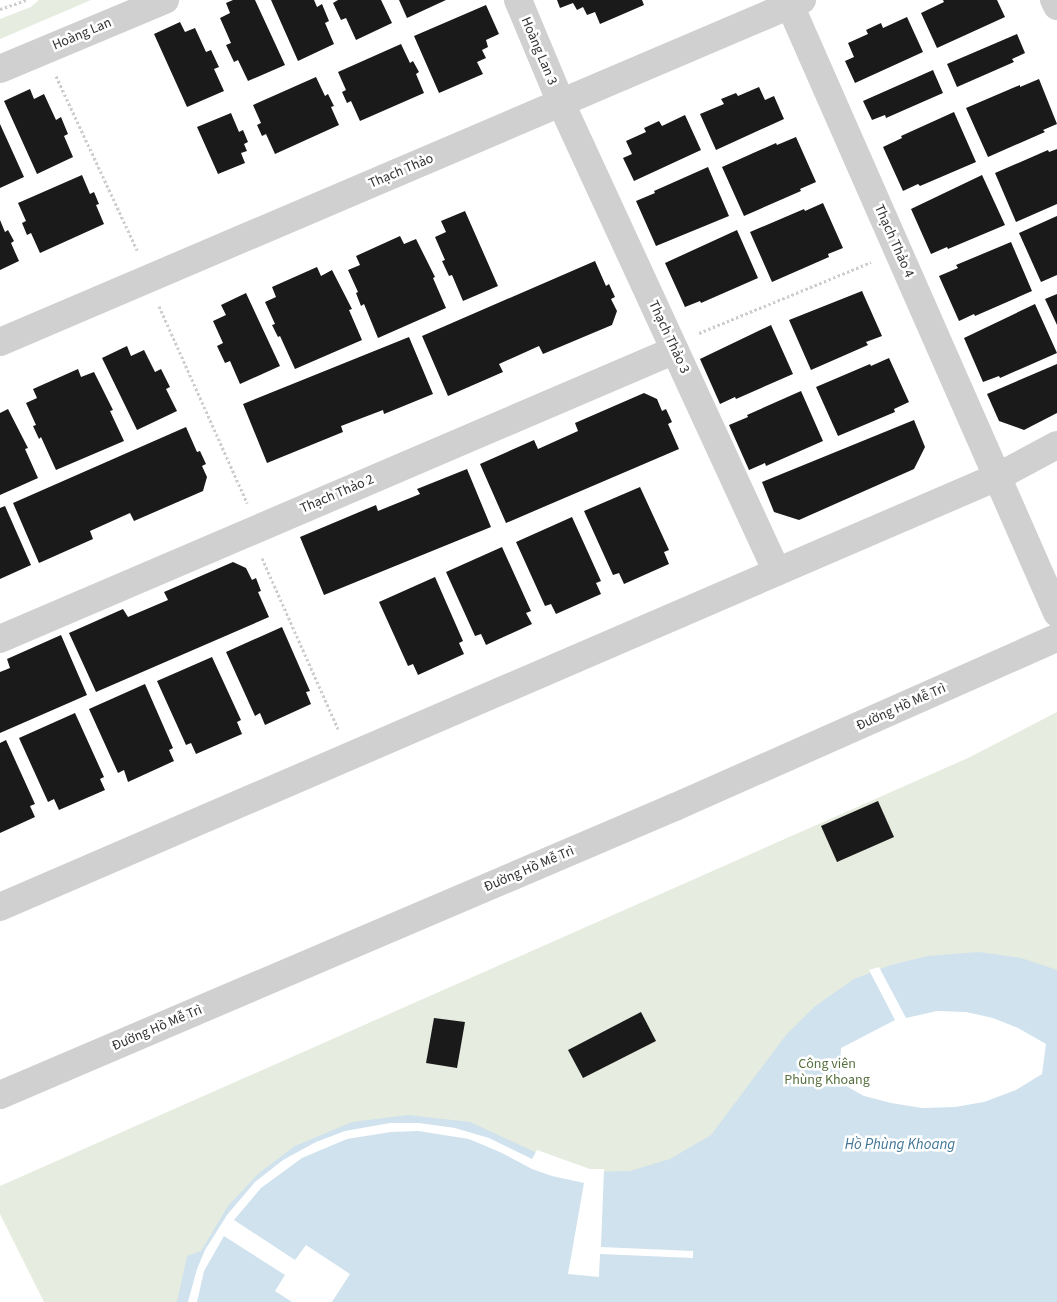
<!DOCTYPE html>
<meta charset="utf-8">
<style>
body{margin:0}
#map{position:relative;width:1057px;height:1302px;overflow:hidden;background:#fff;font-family:"Source Sans 3",sans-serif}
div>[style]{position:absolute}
.green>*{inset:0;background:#e6ecdf}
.water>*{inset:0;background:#cfe2ee}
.pier>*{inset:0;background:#fff}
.building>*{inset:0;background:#1a1a1a}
.path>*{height:3px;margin-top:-1.5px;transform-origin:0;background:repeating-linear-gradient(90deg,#cdcdcd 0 2.5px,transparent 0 5px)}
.minor>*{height:28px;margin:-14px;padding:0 14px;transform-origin:14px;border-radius:14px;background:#d0d0d0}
span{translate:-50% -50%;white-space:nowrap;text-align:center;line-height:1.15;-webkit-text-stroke:5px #fff;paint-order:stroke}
.street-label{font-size:14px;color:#333}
.park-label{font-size:14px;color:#56703f}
.water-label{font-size:15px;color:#3f7597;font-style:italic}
</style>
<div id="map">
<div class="green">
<i style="clip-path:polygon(39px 0,91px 0,0 39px,0 19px,31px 7px)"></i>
<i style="clip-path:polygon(1057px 712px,1057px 1302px,44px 1302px,0 1214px,0 1186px,968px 758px)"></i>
</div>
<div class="water">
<i style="clip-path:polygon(979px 952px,1021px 958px,1057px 970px,1057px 1302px,177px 1302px,187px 1256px,201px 1251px,228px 1206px,259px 1173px,295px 1146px,352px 1122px,408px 1115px,470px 1122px,552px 1160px,589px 1172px,630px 1171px,670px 1159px,711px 1135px,786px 1035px,814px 1007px,854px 979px,891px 965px,928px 956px)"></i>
</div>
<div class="pier">
<i style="clip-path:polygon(879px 967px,906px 1018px,937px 1011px,966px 1012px,993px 1018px,1018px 1028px,1046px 1044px,1042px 1074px,1016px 1090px,984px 1102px,955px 1107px,922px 1108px,891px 1103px,864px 1096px,839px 1082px,841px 1048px,895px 1020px,869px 970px)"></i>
<i style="clip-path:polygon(390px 1123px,419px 1123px,455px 1128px,489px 1138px,532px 1159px,537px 1150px,590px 1169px,604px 1169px,601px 1247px,693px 1251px,693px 1258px,600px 1254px,599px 1277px,568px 1274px,584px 1183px,552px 1176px,532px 1169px,502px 1153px,469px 1139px,418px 1131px,391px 1132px,347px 1139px,302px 1158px,261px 1188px,234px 1220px,295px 1260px,306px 1245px,350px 1274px,332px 1302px,292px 1302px,275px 1291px,285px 1275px,224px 1236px,204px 1271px,197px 1302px,188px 1302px,197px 1269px,205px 1250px,227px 1215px,255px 1182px,283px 1160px,316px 1142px,345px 1131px)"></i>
</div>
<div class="building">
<i style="clip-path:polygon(233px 0,255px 0,285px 65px,248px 81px,238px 60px,234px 62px,226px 45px,231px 43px,220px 18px,230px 13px,226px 3px)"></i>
<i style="clip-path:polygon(271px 0,314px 0,317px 7px,322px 4px,329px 21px,325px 23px,334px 44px,298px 61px)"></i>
<i style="clip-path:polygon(338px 0,381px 0,392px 23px,356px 40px,346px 18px,341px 20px,333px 3px)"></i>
<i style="clip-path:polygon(399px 0,446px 0,407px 18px)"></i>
<i style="clip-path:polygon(557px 0,642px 0,644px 5px,600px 24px,595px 12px,587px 15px,583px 7px,577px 10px,573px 3px,560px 8px)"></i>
<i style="clip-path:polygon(943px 0,997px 0,1005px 17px,937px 48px,921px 13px,944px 2px)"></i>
<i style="clip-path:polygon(486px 5px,499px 34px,486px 40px,488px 47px,482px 50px,486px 58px,477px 62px,483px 74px,439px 93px,414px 36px)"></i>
<i style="clip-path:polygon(907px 17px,923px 52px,855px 83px,845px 61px,854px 57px,848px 43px,868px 34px,866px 30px,881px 23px,883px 28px)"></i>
<i style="clip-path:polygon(180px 22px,185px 32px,195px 28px,206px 52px,211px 50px,219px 67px,214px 69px,224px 91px,187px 107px,154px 34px)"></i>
<i style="clip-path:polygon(1017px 34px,1025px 53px,1012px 59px,1014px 62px,957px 87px,947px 64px)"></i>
<i style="clip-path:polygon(401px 44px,410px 63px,413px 61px,419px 72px,416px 74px,424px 93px,360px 121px,351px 101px,347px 103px,342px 92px,346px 90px,338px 72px)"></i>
<i style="clip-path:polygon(933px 70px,943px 93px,886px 118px,885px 115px,872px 120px,863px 101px)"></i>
<i style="clip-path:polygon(316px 77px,325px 96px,328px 94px,334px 106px,331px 107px,339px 125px,275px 154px,266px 134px,262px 136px,257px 125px,261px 123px,253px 105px)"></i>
<i style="clip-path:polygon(1039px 79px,1057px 124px,1043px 130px,1045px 132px,988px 157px,966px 108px,1020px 85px,1020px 87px)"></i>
<i style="clip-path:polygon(759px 87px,765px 100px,774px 96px,784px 119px,716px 150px,700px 114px,724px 104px,721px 99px,736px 93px,738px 96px)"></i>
<i style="clip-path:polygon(30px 89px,34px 99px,44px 94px,56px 120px,61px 117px,68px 134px,64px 136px,73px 157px,37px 174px,4px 101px)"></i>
<i style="clip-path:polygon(954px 112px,976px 162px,920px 186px,918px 184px,903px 191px,883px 147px,902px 138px,901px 136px)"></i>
<i style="clip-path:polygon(231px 113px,239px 132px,243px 130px,248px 142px,244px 144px,247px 151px,241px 153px,245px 163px,218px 174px,197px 127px)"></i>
<i style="clip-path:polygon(685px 115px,701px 150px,634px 181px,623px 158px,632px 154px,626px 141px,646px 132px,644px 128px,659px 121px,662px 126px)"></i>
<i style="clip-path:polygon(0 124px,24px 177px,0 188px)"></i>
<i style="clip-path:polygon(796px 137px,816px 182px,800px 189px,801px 191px,744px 216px,722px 167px,776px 143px,777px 145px)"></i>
<i style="clip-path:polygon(1057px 149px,1057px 204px,1016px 222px,995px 173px,1048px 150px,1049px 152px)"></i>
<i style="clip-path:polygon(708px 167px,729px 216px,656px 246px,636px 201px,655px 193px,654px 191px)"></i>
<i style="clip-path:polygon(82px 175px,90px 194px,94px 192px,99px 204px,96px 205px,104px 224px,40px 253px,31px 233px,27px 235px,22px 223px,26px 221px,18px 203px)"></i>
<i style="clip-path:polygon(982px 175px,1005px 225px,948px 249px,947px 247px,931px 254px,911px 209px)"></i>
<i style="clip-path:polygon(823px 203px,843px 248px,828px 254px,829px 257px,772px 282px,750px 232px,804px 209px,805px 211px)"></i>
<i style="clip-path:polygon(465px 211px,498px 286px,463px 301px,452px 275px,449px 276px,442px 261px,445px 260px,435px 237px,446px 232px,441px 221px)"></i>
<i style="clip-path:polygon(1057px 216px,1057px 275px,1041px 282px,1019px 233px)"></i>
<i style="clip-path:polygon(0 220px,5px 232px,8px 230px,14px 241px,11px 243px,19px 261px,0 270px)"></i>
<i style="clip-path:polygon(737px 230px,758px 278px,701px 303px,700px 301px,685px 307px,665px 263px)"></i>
<i style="clip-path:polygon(400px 236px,404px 244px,416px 239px,435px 277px,433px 278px,446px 308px,378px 338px,364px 304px,361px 306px,356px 293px,358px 292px,348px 270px,360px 265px,356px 256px)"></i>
<i style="clip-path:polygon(1011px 242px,1032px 291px,975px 316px,974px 314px,959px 321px,939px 276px,958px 268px,956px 265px)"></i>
<i style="clip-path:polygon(595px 261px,606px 286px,609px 284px,615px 297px,611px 299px,617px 311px,612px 325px,543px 354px,539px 346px,499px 364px,503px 372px,448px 396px,422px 336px)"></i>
<i style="clip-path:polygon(317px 267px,321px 276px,332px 270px,352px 309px,349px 310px,362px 340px,295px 369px,280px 336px,278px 337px,272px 325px,275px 324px,265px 302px,276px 297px,272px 287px)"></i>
<i style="clip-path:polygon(862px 291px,882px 336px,866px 342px,868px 345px,811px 370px,789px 320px)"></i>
<i style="clip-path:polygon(246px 293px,280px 366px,240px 384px,230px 361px,225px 363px,217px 346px,223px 343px,213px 321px,226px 315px,221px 305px)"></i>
<i style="clip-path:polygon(1057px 294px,1057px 325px,1045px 299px)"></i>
<i style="clip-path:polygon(1035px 304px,1057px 353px,1000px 378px,999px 376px,983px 382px,964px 338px)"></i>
<i style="clip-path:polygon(771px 325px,793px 374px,736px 399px,735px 397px,720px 404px,700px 359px)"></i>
<i style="clip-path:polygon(409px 337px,433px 394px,384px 414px,383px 410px,341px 426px,343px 432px,267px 463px,243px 404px)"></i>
<i style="clip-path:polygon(127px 346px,131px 356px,144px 350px,155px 372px,161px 369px,170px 387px,166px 389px,177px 411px,137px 430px,102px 358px)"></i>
<i style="clip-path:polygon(889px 358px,909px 402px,894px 409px,895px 412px,838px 436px,816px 387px,870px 364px,871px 366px)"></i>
<i style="clip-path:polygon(1057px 364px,1057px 413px,1024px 430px,999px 421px,987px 394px)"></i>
<i style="clip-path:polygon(78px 369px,81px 377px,94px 372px,113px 410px,110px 411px,124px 441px,56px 470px,41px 437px,39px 439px,33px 426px,36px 425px,26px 403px,37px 398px,33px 389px)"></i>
<i style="clip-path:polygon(801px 391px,823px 441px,766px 466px,765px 463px,749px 470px,729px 425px,748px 417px,747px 415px)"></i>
<i style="clip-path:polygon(644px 393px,657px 399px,662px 411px,666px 409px,672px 422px,668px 424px,679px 449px,506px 523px,480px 464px,534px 440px,538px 449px,578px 431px,575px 423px)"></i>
<i style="clip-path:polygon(8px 409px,28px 448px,25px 449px,38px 478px,0 495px,0 413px)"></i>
<i style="clip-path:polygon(914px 420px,925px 447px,914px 469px,799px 520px,774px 512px,762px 482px)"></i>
<i style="clip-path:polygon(186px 427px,197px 452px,200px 451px,206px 464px,202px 466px,207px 477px,203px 491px,134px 521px,130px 513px,90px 531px,93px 539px,39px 563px,13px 503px)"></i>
<i style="clip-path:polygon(467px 469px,491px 527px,324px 595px,300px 537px,376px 505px,378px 511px,420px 494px,417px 489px)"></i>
<i style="clip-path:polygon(640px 487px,669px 550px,664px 552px,669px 564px,624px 584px,619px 573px,613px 575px,584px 511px)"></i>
<i style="clip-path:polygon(5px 506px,31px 565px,0 579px,0 508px)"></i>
<i style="clip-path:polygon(572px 517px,601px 581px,596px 583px,601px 594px,556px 614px,551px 604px,545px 606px,516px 542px)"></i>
<i style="clip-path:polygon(502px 547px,531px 611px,526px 613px,532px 624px,486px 645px,481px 634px,475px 636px,446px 572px)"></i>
<i style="clip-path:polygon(233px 562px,246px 568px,252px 580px,256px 578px,261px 591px,258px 592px,269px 617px,96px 692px,69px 633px,123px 609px,128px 617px,168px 600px,164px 592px)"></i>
<i style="clip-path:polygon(435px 577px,463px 641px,459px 643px,464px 654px,418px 675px,413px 664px,408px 666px,379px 602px)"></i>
<i style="clip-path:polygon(282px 627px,310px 691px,306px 692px,311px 704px,265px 725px,260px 713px,255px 716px,226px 652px)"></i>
<i style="clip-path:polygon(61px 635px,87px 695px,0 733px,0 672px,10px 668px,7px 659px)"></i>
<i style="clip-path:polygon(212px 657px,241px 720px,237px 722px,242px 734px,196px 754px,191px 743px,186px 745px,157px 681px)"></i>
<i style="clip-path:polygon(145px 684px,173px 748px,169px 750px,174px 761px,128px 782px,124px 770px,118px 773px,89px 709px)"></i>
<i style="clip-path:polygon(75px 713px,104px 777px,100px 779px,105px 790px,59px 810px,54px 799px,48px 802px,19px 738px)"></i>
<i style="clip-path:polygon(6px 740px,35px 804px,30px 806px,35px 817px,0 833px,0 743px)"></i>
<i style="clip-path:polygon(878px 801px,894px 837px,837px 862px,821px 826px)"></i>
<i style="clip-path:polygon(641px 1012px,656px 1041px,583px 1078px,568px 1050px)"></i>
<i style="clip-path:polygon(434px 1018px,465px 1022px,457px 1068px,426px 1063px)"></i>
</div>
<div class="path">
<i style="left:0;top:9px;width:28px;rotate:-19deg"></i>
<i style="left:56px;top:76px;width:192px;rotate:65deg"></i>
<i style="left:159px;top:306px;width:216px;rotate:65.9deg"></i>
<i style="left:699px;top:333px;width:186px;rotate:-22.4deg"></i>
<i style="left:262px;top:558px;width:187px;rotate:66deg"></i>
</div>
<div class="minor">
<i style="left:518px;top:0;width:112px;rotate:67.3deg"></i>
<i style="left:561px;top:103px;width:516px;rotate:65.27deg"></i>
<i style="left:1054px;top:0;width:7px;rotate:63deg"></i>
<i style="left:790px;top:5px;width:664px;rotate:66.29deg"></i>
<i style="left:0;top:69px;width:179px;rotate:-22.7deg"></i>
<i style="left:0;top:342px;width:872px;rotate:-23.1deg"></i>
<i style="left:0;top:639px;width:734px;rotate:-23.18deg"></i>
<i style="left:0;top:907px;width:1086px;rotate:-23.33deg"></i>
<i style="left:997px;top:477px;width:68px;rotate:-28.1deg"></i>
<i style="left:0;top:1095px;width:734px;rotate:-23.11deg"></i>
<i style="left:675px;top:807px;width:418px;rotate:-23.9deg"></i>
</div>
<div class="street-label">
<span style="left:82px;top:34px;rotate:-23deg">Hoàng Lan</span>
<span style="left:539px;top:51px;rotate:67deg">Hoàng Lan 3</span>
<span style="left:401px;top:171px;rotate:-23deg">Thạch Thảo</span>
<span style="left:894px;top:241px;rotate:66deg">Thạch Thảo 4</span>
<span style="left:669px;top:337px;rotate:65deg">Thạch Thảo 3</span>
<span style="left:337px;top:494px;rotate:-23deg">Thạch Thảo 2</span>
<span style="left:901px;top:707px;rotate:-24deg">Đường Hồ Mễ Trì</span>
<span style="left:529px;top:869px;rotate:-23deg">Đường Hồ Mễ Trì</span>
<span style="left:157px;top:1028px;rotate:-23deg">Đường Hồ Mễ Trì</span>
</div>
<div class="park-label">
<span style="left:827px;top:1072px">Công viên<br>Phùng Khoang</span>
</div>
<div class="water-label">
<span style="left:900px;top:1145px">Hồ Phùng Khoang</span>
</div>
</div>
